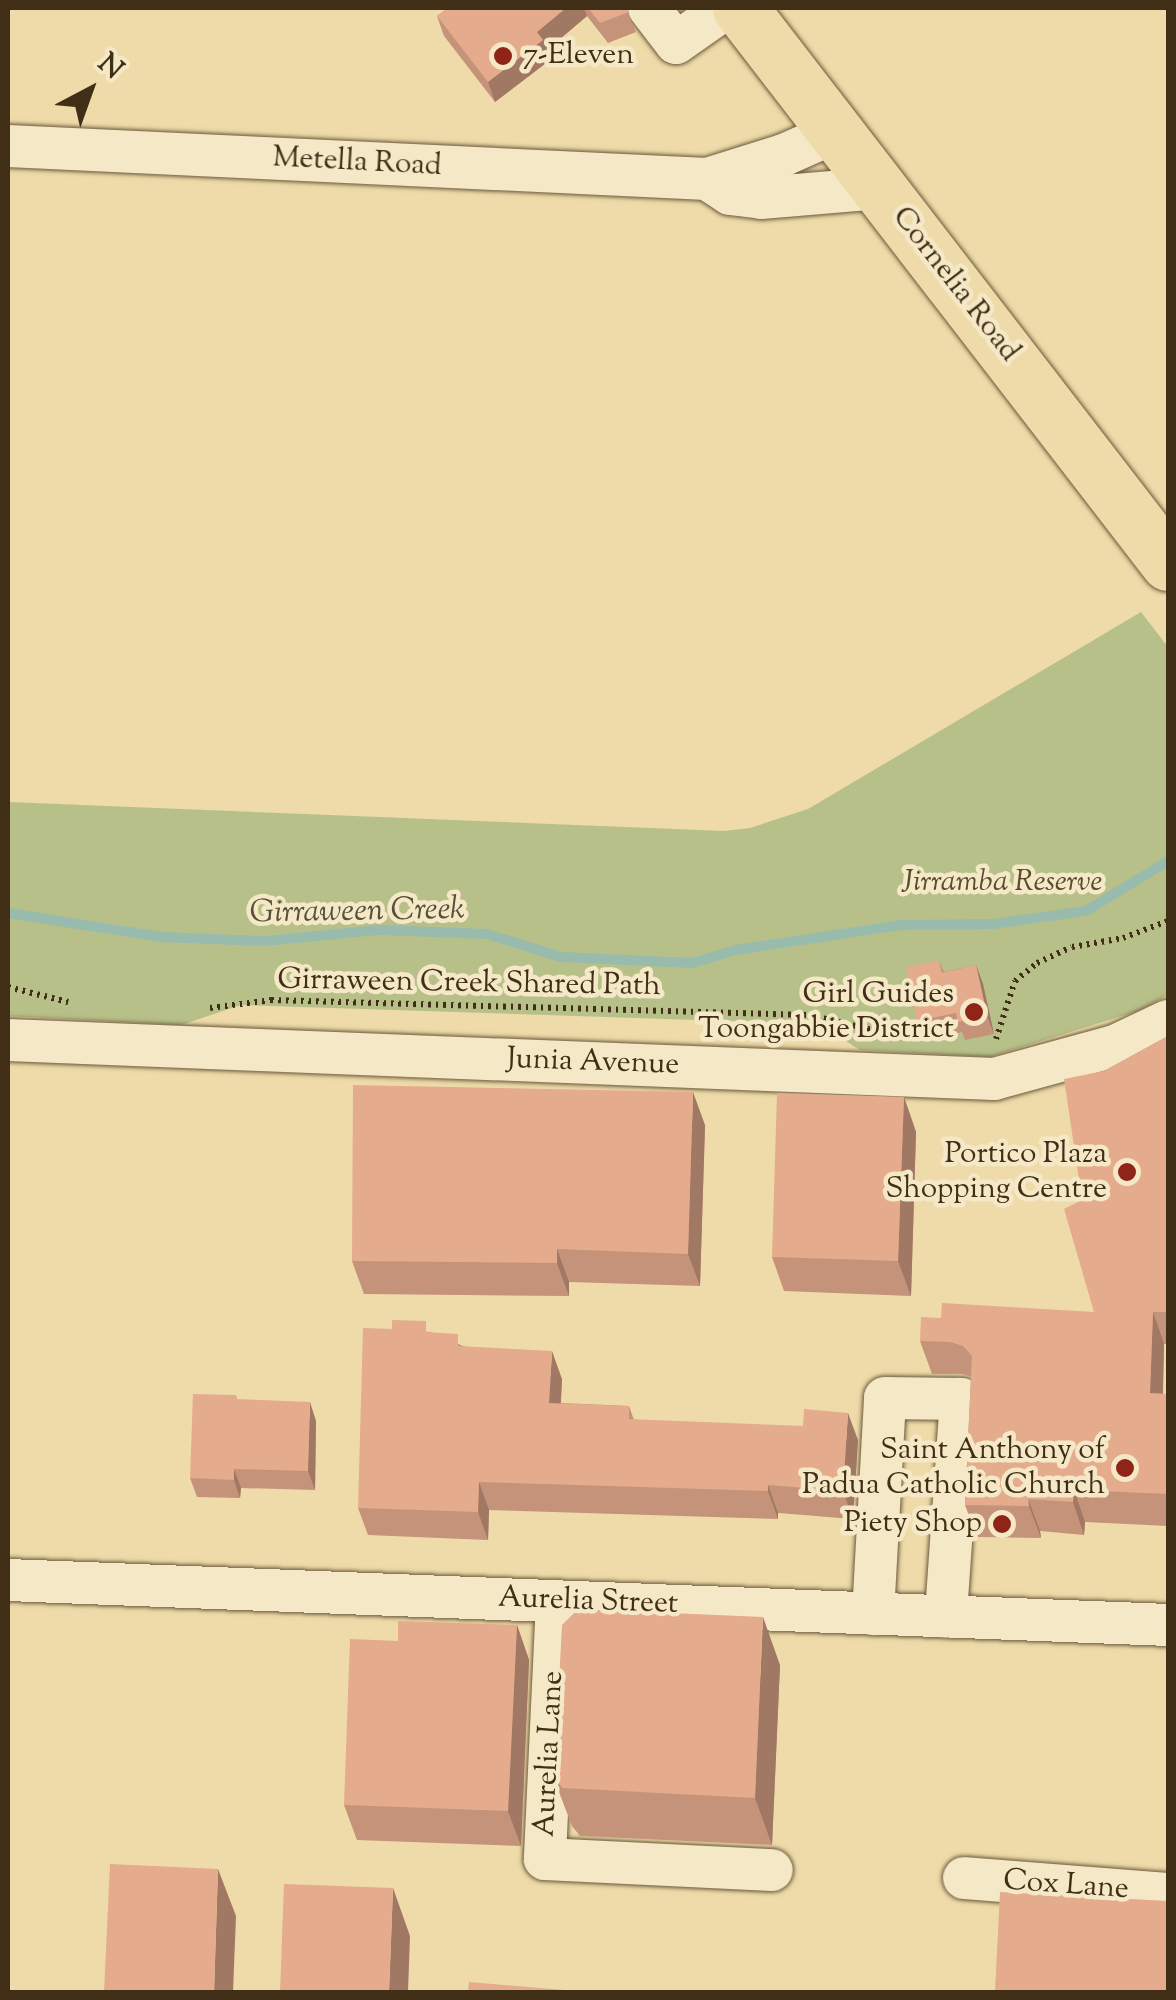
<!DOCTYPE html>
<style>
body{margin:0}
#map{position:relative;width:1176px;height:2000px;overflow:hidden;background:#eedba9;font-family:"Sorts Mill Goudy",serif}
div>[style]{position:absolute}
.green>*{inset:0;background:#b7c089}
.stream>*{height:10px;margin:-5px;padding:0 5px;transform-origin:5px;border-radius:5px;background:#99bbad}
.path>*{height:6px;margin-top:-3px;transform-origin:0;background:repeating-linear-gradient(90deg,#412e16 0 2.5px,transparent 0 7.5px)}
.roads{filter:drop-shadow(0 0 2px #6c593b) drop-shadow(0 0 2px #6c593b)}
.minor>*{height:42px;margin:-21px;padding:0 21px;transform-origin:21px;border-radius:21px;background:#f4e8c7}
.major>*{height:55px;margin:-27.5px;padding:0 27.5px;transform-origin:27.5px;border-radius:27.5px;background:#eedba9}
.wall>*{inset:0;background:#c49379}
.shaded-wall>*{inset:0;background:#a07863}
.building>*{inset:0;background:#e4ab8d}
.dots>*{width:28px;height:28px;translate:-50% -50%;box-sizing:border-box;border:5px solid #f4e8c7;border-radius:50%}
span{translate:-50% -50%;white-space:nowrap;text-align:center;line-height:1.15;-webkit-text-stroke:9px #f4e8c7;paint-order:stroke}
.poi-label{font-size:30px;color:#412e16}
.left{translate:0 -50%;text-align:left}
.right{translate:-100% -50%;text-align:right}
.street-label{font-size:30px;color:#412e16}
.park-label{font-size:30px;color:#594b2d;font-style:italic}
.water-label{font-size:32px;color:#57513c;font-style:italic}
.frame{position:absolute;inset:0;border:10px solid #412e16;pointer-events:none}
.north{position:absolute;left:40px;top:40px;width:100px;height:100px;-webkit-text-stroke:8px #f4e8c7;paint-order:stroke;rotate:41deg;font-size:28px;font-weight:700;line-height:40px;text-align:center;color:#412e16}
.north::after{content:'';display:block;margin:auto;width:35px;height:45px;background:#412e16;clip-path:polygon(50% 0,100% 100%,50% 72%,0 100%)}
</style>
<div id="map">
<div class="green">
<i style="clip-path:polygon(1141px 612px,1168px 647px,1168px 995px,1138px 1011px,989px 1057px,860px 1050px,819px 1024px,241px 1005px,181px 1025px,8px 1016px,8px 802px,724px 831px,750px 828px,808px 809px)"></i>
</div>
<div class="stream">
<i style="left:8px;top:913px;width:155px;rotate:8.9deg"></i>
<i style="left:161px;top:937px;width:105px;rotate:2.2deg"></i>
<i style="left:266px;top:941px;width:114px;rotate:-5.6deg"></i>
<i style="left:379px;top:930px;width:108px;rotate:2.1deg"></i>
<i style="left:487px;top:934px;width:77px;rotate:17.3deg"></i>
<i style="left:561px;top:957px;width:131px;rotate:2.6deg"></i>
<i style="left:692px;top:963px;width:46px;rotate:-16.5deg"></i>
<i style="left:736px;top:950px;width:168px;rotate:-8.6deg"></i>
<i style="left:902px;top:925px;width:91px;rotate:-0.6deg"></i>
<i style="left:993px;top:924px;width:94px;rotate:-8deg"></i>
<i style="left:1086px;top:911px;width:96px;rotate:-31.4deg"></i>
</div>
<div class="path">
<i style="left:8px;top:987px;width:62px;rotate:14deg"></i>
<i style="left:210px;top:1008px;width:62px;rotate:-7.5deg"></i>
<i style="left:271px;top:1000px;width:538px;rotate:1.6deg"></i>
<i style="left:809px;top:1015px;width:87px;rotate:13.2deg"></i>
<i style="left:996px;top:1039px;width:61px;rotate:-71.9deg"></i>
<i style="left:1015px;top:981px;width:28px;rotate:-39deg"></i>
<i style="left:1037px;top:963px;width:38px;rotate:-25deg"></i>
<i style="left:1072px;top:947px;width:52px;rotate:-10deg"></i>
<i style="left:1123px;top:938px;width:48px;rotate:-20.7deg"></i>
</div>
<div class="roads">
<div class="minor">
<i style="left:649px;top:8px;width:44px;rotate:52.4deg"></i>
<i style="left:676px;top:43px;width:61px;rotate:-35deg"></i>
<i style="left:8px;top:146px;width:700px;rotate:2.7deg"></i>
<i style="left:707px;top:179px;width:81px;rotate:-17.3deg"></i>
<i style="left:784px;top:155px;width:57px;rotate:-23.9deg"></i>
<i style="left:707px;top:179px;width:27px;rotate:33deg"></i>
<i style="left:730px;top:194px;width:31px;rotate:7deg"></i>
<i style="left:761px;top:198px;width:119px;rotate:-4.8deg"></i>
<i style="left:8px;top:1040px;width:987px;rotate:2.27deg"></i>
<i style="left:994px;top:1079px;width:125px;rotate:-15.3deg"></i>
<i style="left:1115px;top:1046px;width:59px;rotate:-25.3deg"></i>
<i style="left:8px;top:1580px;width:1161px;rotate:2.22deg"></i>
<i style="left:557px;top:1601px;width:258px;rotate:92.7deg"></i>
<i style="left:545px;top:1859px;width:227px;rotate:2.8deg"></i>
<i style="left:873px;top:1614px;width:216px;rotate:-86.8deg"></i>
<i style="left:885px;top:1398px;width:76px;rotate:0.8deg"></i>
<i style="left:961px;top:1399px;width:218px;rotate:94deg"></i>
<i style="left:964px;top:1878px;width:205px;rotate:4.5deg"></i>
</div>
<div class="major">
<i style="left:740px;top:8px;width:701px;rotate:52.36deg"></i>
</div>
</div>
<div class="wall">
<i style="clip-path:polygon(448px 8px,626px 8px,636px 32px,608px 43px,587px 16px,547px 50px,550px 60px,495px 102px,444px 36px,437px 16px)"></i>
<i style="clip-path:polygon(939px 961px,944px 972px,976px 965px,983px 984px,994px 1034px,965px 1040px,962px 1032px,924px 1040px,917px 1021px)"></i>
<i style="clip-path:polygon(1168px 1036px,1168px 1344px,1164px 1344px,1163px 1394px,1168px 1394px,1168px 1526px,1085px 1522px,1084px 1535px,1040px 1531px,1041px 1538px,977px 1537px,965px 1505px,971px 1377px,962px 1374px,932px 1374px,920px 1341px,941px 1318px,1094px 1312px,1082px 1200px,1104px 1071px)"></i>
<i style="clip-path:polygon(904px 1097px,916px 1132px,911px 1296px,784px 1291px,772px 1257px)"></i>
<i style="clip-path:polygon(705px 1125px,700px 1286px,569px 1282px,569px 1296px,364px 1294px,352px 1261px)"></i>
<i style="clip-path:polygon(392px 1329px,430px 1332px,463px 1346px,562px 1379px,561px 1403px,629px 1406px,634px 1420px,858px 1440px,853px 1519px,778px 1513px,778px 1519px,489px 1510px,488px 1540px,368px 1535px,358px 1508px)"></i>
<i style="clip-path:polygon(236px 1395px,237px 1400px,316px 1421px,315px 1490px,241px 1488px,240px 1498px,197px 1497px,190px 1478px)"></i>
<i style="clip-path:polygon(517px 1625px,529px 1660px,521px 1846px,357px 1840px,344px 1805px,398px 1641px)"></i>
<i style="clip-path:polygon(780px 1665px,772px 1845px,580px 1836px,572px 1826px,554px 1779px)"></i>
</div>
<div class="shaded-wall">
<i style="clip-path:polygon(566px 8px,584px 8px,587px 16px,547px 50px,550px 60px,495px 102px,488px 82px,537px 32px)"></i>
<i style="clip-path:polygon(976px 965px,983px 984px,994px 1034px,987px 1015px)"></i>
<i style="clip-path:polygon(693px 1092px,705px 1125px,700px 1286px,688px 1254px)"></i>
<i style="clip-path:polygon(904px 1097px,916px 1132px,911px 1296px,898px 1261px)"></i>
<i style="clip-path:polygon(557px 1249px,569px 1282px,569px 1296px,557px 1263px)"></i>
<i style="clip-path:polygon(1153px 1312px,1164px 1344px,1162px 1426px,1150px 1393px)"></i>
<i style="clip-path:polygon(552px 1351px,562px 1379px,559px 1430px,549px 1403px)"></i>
<i style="clip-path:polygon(310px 1402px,316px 1421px,315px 1490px,308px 1471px)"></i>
<i style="clip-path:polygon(848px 1413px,858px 1440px,853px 1519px,843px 1491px)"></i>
<i style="clip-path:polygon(234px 1469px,241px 1488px,240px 1498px,234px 1480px)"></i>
<i style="clip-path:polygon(479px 1482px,489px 1510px,488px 1540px,478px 1512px)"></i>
<i style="clip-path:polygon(768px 1485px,778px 1513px,778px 1519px,768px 1491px)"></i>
<i style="clip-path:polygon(1074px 1490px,1085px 1522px,1084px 1535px,1073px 1502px)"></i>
<i style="clip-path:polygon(1028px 1499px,1040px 1531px,1041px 1538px,1029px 1506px)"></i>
<i style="clip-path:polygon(763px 1617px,780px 1665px,772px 1845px,755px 1798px)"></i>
<i style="clip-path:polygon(517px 1625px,529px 1660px,521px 1846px,508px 1811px)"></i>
<i style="clip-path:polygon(218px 1869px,236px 1916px,233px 1992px,214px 1992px)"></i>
<i style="clip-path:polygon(393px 1888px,410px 1936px,408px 1992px,389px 1992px)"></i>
</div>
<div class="building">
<i style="clip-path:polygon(448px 8px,566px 8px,537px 32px,543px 40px,488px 82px,437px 16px)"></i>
<i style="clip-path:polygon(588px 8px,626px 8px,629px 12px,600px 23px)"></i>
<i style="clip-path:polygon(939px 961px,942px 973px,976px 965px,987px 1015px,958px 1022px,956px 1013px,917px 1021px,906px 967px)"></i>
<i style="clip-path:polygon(1168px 1036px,1168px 1312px,1153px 1312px,1150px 1393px,1168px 1394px,1168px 1494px,1074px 1490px,1073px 1502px,1028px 1499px,1029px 1506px,965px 1505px,972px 1356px,963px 1346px,950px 1342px,920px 1341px,921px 1317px,941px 1318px,942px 1303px,1094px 1312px,1064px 1209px,1082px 1200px,1064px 1079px,1104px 1071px)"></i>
<i style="clip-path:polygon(353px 1085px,693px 1092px,688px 1254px,557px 1249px,557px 1263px,352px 1261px)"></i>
<i style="clip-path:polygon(777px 1093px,904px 1097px,898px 1261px,772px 1257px)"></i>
<i style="clip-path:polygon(392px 1320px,426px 1321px,426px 1332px,458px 1334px,458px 1346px,552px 1351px,549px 1403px,629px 1406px,629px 1419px,803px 1426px,804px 1409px,848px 1413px,843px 1491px,768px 1485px,768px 1491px,479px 1482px,478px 1512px,358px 1508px,363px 1328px,392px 1329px)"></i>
<i style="clip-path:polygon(193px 1394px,236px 1395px,236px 1399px,310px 1402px,308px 1471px,234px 1469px,234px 1480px,190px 1478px)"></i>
<i style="clip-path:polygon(578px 1609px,763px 1617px,755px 1798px,563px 1788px,554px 1779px,562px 1625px)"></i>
<i style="clip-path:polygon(398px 1621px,517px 1625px,508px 1811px,344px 1805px,350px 1639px,398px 1641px)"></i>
<i style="clip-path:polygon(110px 1864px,218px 1869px,214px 1992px,104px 1992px)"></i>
<i style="clip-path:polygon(284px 1884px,393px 1888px,389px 1992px,280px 1992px)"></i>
<i style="clip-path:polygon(1000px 1892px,1168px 1901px,1168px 1992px,995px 1992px)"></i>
<i style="clip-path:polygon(469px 1982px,589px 1992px,468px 1992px)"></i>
</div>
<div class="dots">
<i style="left:503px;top:56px;background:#8f2418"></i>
<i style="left:974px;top:1012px;background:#8f2418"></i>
<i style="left:1127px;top:1172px;background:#8f2418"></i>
<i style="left:1125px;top:1468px;background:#8f2418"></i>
<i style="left:1002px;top:1524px;background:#8f2418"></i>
</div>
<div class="poi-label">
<span class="left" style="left:523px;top:56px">7-Eleven</span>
<span class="right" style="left:954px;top:1012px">Girl Guides<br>Toongabbie District</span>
<span class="right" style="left:1107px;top:1172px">Portico Plaza<br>Shopping Centre</span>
<span class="right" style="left:1105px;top:1468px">Saint Anthony of<br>Padua Catholic Church</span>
<span class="right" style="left:982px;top:1524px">Piety Shop</span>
</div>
<div class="street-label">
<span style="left:357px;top:163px;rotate:3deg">Metella Road</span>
<span style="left:955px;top:285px;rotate:52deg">Cornelia Road</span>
<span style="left:469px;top:984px;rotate:1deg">Girraween Creek Shared Path</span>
<span style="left:593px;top:1063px;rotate:2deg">Junia Avenue</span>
<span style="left:588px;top:1602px;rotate:2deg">Aurelia Street</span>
<span style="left:550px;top:1754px;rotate:-87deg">Aurelia Lane</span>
<span style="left:1066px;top:1886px;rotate:4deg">Cox Lane</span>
</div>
<div class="park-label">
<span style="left:1002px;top:883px">Jirramba Reserve</span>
</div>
<div class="water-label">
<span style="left:357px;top:912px;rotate:-1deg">Girraween Creek</span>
</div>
<div class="frame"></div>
<div class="north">N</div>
</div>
